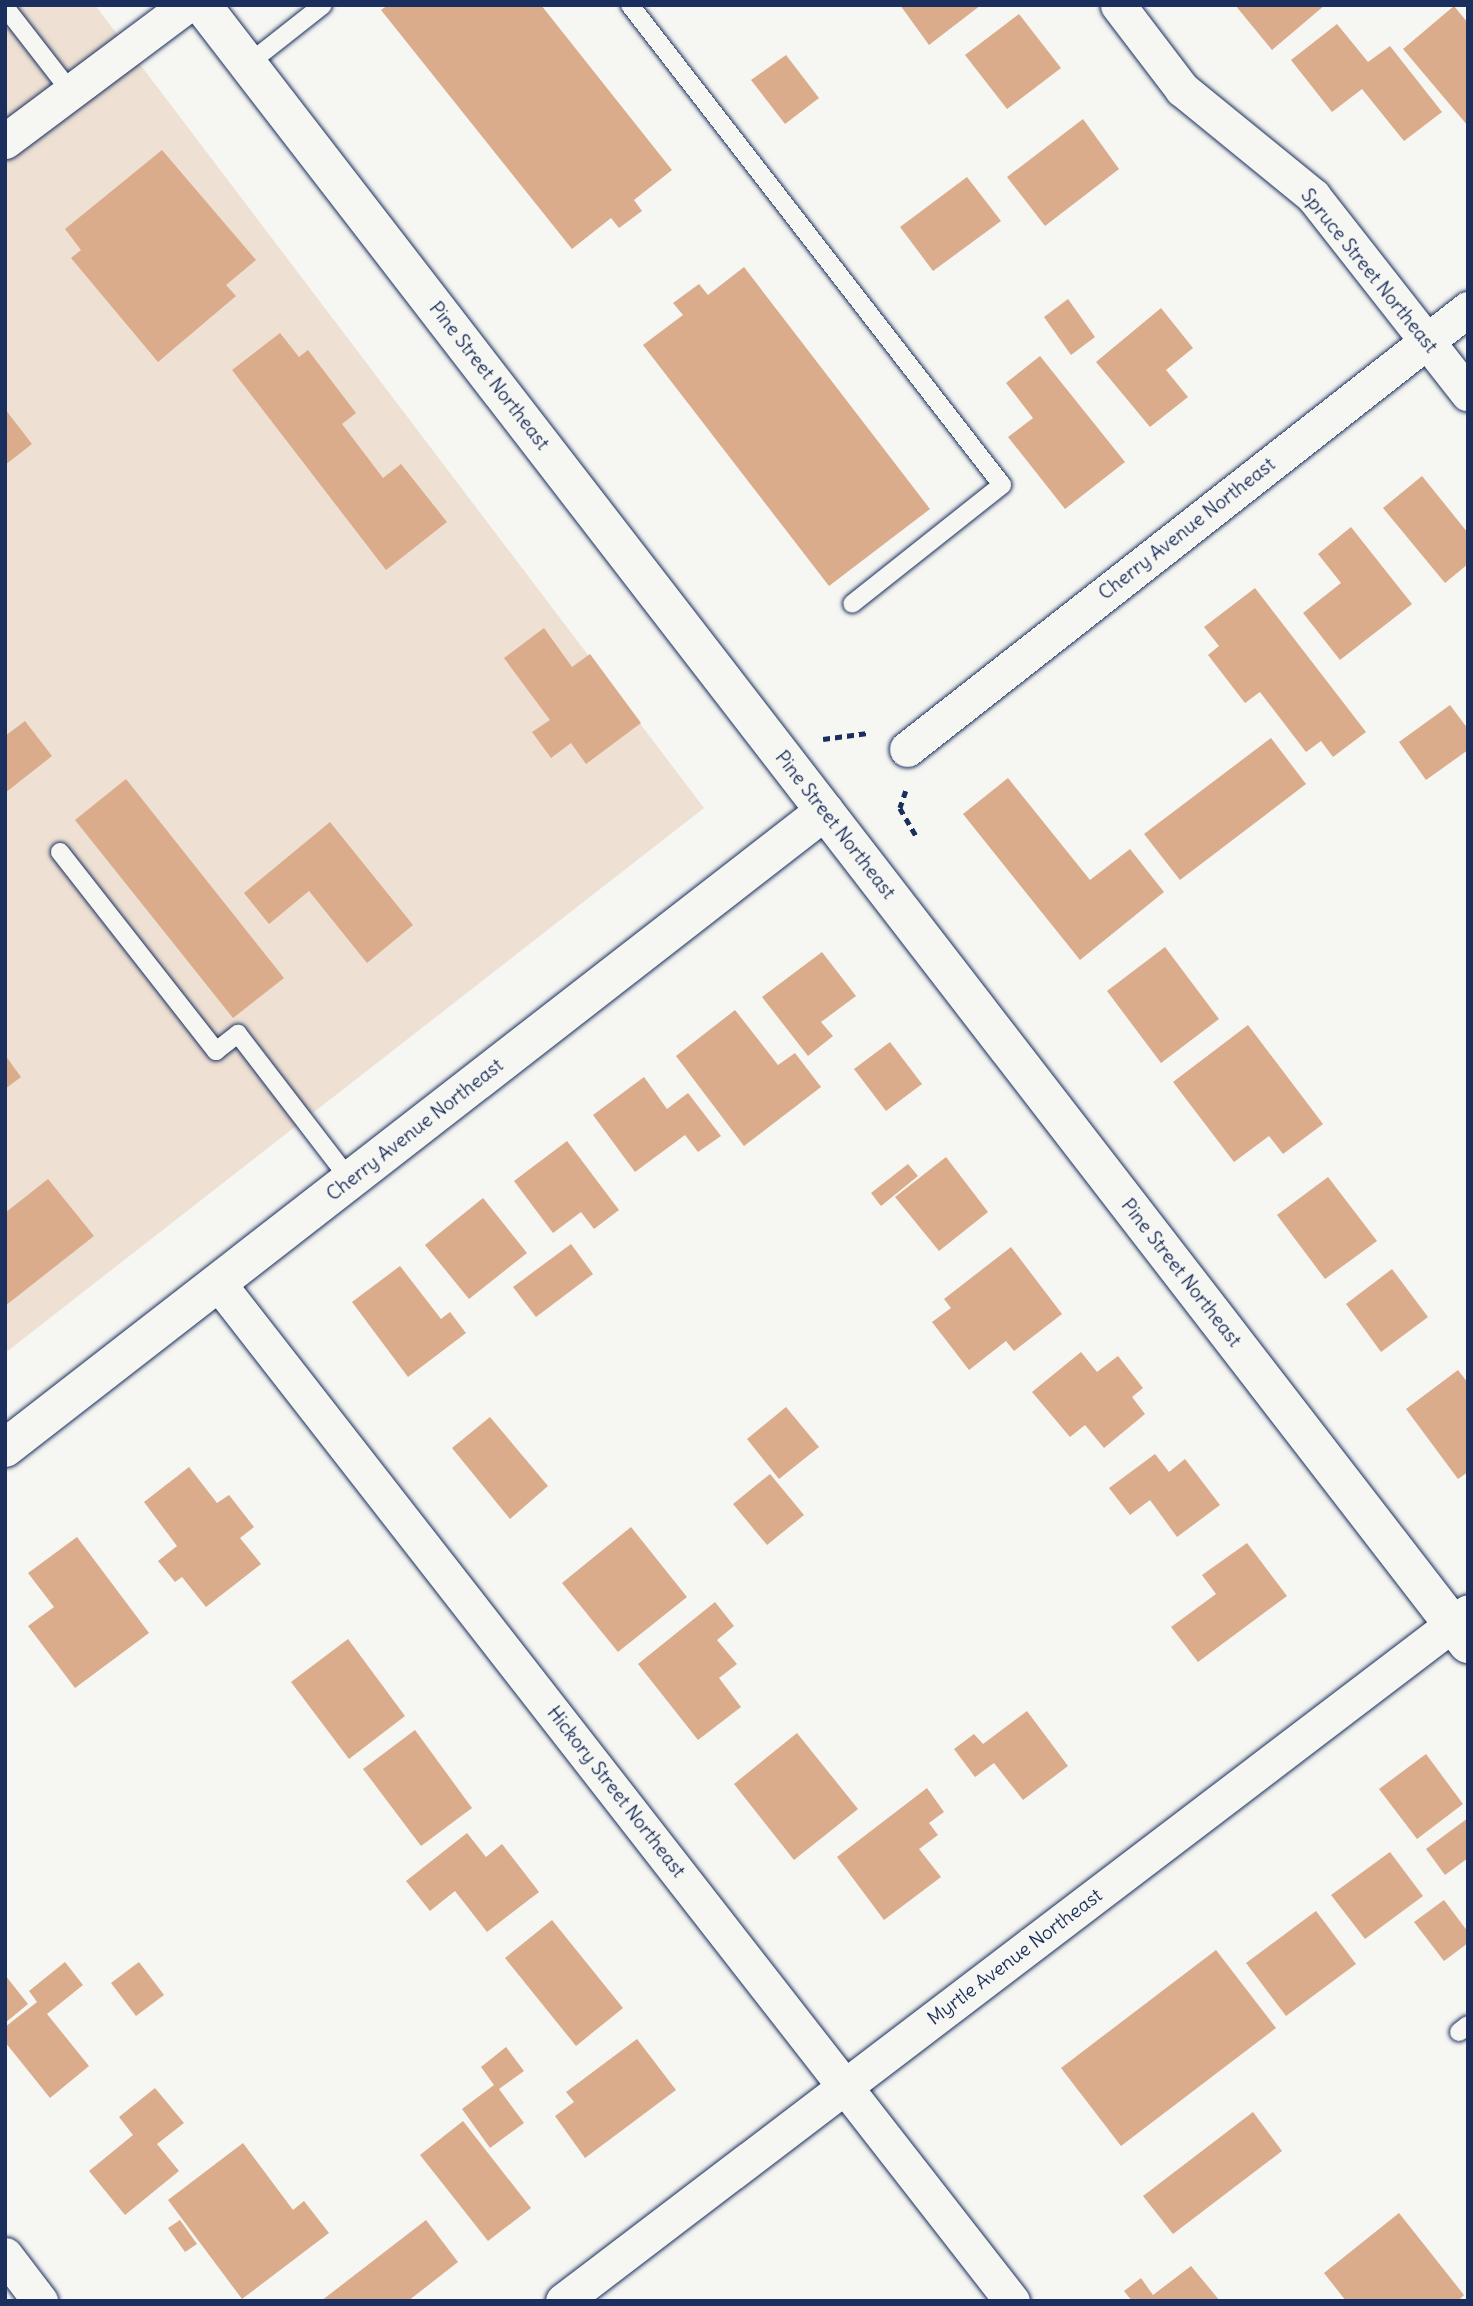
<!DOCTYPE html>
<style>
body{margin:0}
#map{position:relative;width:1473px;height:2306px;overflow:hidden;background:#f6f6f2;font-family:Delius,sans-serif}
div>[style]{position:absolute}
.built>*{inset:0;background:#eee0d3}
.building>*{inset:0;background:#dbac8c}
.path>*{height:4.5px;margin-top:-2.25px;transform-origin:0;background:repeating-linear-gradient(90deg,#1b2f5e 0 7px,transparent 0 12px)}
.roads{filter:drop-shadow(0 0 2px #1b2f5e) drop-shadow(0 0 2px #1b2f5e)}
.service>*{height:18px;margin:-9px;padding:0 9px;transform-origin:9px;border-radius:9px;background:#f6f6f2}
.minor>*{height:35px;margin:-17.5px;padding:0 17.5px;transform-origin:17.5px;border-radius:17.5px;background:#f6f6f2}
.secondary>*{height:38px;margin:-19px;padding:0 19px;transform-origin:19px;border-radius:19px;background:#f6f6f2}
span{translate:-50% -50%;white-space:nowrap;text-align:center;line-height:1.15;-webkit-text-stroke:7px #f6f6f2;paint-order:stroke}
.street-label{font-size:19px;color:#1b2f5e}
.frame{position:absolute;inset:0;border:7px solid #1b2f5e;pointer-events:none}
</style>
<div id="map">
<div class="built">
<i style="clip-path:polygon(5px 5px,95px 5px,704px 808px,5px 1353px)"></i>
</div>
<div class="building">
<i style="clip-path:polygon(388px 5px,541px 5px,672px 170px,634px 200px,642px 211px,619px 228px,611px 218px,572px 249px,381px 10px)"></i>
<i style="clip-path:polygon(900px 5px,981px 5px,929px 45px)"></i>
<i style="clip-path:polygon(1235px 5px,1325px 5px,1272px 50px)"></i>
<i style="clip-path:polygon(1454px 6px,1468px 23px,1468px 126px,1403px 49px)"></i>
<i style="clip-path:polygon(1019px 14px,1061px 68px,1007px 109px,965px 55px)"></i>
<i style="clip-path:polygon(1337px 24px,1368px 62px,1390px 46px,1442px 112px,1404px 141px,1362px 89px,1332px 112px,1291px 60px)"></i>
<i style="clip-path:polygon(786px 55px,819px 98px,785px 124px,751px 80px)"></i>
<i style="clip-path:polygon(1083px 119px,1119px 169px,1045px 226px,1007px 177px)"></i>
<i style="clip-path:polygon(162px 150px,256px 260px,226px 285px,236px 296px,158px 362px,71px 258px,81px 250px,65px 229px)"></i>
<i style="clip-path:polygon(967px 177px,1001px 221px,933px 271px,900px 227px)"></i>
<i style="clip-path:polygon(744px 267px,930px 509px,829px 586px,643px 345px,683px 315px,673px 303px,699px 284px,708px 295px)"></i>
<i style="clip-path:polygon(1068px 299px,1095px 337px,1071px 355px,1044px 317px)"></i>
<i style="clip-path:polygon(1161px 308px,1193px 348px,1166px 370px,1188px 397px,1150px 427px,1096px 362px)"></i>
<i style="clip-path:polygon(280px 333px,299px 357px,308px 350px,356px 413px,342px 424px,383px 478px,401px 464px,447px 522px,386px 570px,232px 370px)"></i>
<i style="clip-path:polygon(1040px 356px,1125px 462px,1065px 509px,1008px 437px,1033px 418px,1006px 383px)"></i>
<i style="clip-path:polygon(5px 409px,32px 444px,5px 465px)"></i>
<i style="clip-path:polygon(1422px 476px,1468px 533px,1468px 564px,1445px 583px,1383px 508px)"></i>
<i style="clip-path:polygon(1351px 527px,1412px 604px,1340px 660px,1303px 613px,1341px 583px,1318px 554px)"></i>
<i style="clip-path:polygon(1255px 588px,1366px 732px,1333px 757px,1321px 741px,1306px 752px,1260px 692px,1245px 703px,1208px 655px,1219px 646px,1204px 627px)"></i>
<i style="clip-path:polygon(544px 628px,572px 667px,590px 654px,641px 723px,586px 764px,571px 743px,551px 758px,532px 732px,550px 720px,504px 658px)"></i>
<i style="clip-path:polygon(1450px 705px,1468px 729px,1468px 750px,1426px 780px,1399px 742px)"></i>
<i style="clip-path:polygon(25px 721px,52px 756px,5px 793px,5px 736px)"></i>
<i style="clip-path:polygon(1271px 738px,1306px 784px,1180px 880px,1144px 834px)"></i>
<i style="clip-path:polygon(1008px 778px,1090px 880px,1130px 849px,1164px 892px,1080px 960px,963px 814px)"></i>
<i style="clip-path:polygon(126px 779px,284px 978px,233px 1018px,75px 820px)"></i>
<i style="clip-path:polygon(330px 822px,413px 925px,367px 963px,309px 891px,269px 924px,244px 893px)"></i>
<i style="clip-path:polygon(1165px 947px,1219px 1019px,1161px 1063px,1107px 991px)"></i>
<i style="clip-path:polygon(822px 952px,856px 996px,821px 1022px,833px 1036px,808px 1056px,762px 997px)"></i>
<i style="clip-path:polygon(735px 1010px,778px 1065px,795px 1053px,821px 1087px,744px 1146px,676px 1056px)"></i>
<i style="clip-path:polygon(1248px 1025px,1323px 1124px,1283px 1154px,1269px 1136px,1234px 1162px,1173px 1082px)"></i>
<i style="clip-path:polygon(890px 1042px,922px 1084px,886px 1111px,854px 1069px)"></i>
<i style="clip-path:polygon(5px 1055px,21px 1077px,5px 1089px)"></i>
<i style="clip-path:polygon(644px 1077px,667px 1109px,688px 1093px,721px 1136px,698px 1152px,685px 1135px,635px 1172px,593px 1115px)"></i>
<i style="clip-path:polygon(567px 1141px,619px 1210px,594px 1229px,581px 1212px,553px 1233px,514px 1181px)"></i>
<i style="clip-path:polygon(946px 1157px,988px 1212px,939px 1251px,895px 1197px)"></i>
<i style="clip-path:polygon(908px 1164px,918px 1176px,881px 1206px,871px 1193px)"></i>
<i style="clip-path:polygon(1328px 1177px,1377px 1241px,1325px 1279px,1277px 1215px)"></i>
<i style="clip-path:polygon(48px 1179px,94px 1236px,5px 1306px,5px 1213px)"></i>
<i style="clip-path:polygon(483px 1198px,527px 1253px,469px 1299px,425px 1245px)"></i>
<i style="clip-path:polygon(571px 1244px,593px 1274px,536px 1317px,513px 1287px)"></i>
<i style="clip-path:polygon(1011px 1247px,1062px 1314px,1014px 1351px,1006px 1341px,969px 1370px,932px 1322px,951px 1308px,944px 1299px)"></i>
<i style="clip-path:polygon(400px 1266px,441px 1319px,450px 1312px,466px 1333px,408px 1377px,352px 1302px)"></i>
<i style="clip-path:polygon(1392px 1269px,1428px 1317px,1381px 1352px,1346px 1304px)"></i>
<i style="clip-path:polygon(1081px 1352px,1097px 1372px,1118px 1356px,1143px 1388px,1132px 1397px,1145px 1414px,1104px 1448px,1085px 1425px,1070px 1437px,1032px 1392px)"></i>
<i style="clip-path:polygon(1458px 1370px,1468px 1383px,1468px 1472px,1458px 1479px,1406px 1409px)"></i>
<i style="clip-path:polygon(786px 1407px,819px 1447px,779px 1479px,747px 1439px)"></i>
<i style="clip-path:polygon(490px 1417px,548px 1486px,510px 1519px,452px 1448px)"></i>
<i style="clip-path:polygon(1155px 1454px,1169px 1472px,1185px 1459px,1220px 1505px,1177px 1537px,1150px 1500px,1130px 1515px,1109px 1488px)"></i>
<i style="clip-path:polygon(189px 1467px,217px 1503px,229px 1495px,254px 1527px,240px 1538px,261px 1564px,206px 1607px,182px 1577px,175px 1582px,158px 1561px,177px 1546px,144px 1502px)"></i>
<i style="clip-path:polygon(770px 1474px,804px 1515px,767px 1545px,733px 1504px)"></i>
<i style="clip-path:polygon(631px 1527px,687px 1597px,618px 1652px,562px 1583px)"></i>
<i style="clip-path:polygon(77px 1537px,149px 1633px,75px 1688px,28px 1626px,54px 1607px,28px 1573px)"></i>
<i style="clip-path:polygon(1247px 1543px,1287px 1596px,1198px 1662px,1171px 1627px,1216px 1594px,1202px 1575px)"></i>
<i style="clip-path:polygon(715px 1602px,734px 1626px,717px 1640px,737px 1664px,719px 1678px,741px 1707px,698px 1740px,638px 1664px)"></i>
<i style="clip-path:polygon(348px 1639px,405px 1716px,349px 1759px,291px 1682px)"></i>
<i style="clip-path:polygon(1027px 1711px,1068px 1766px,1023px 1800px,994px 1763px,975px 1777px,954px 1749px,974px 1734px,983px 1744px)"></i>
<i style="clip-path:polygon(415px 1730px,472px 1808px,421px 1846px,363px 1769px)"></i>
<i style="clip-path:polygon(797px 1733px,858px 1809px,794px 1860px,734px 1784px)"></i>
<i style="clip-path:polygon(1426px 1754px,1463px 1804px,1417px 1839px,1379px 1789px)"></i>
<i style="clip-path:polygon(927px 1788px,944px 1812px,929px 1823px,938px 1835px,919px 1849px,941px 1877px,884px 1920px,837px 1857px)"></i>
<i style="clip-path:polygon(1468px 1818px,1468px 1858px,1445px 1875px,1426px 1849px)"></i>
<i style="clip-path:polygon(467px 1833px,486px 1857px,502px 1844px,539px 1892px,487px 1932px,455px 1891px,430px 1911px,406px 1881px)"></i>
<i style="clip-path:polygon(1390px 1852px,1423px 1896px,1365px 1939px,1331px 1895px)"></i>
<i style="clip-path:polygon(1444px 1900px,1468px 1932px,1468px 1943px,1444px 1961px,1414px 1922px)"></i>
<i style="clip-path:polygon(1316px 1911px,1356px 1964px,1286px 2016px,1246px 1963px)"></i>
<i style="clip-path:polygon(552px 1920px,623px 2008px,576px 2046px,505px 1958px)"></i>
<i style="clip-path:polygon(1216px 1950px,1276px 2028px,1121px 2146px,1061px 2068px)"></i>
<i style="clip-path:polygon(65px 1962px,83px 1985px,47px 2014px,89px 2066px,50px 2098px,5px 2042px,5px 2027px,37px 2002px,29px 1991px)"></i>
<i style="clip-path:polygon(139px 1962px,164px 1995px,136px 2016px,111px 1983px)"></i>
<i style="clip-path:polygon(5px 1975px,28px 2004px,5px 2023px)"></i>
<i style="clip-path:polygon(637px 2039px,676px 2090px,585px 2158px,555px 2116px,574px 2102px,566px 2092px)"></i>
<i style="clip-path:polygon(506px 2047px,524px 2071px,499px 2089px,524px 2123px,490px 2148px,462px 2109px,494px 2085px,481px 2067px)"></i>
<i style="clip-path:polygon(155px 2088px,184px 2123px,157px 2144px,179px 2171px,125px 2215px,89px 2171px,133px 2135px,119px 2117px)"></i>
<i style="clip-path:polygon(1253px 2112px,1282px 2151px,1173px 2234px,1143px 2196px)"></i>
<i style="clip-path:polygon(463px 2121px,531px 2208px,488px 2241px,420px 2155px)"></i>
<i style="clip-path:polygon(243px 2143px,293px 2210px,304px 2201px,329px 2233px,242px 2299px,168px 2200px)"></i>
<i style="clip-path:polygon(1399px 2213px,1464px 2295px,1458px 2301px,1346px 2301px,1324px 2273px)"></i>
<i style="clip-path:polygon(180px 2220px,197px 2244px,185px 2252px,168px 2228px)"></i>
<i style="clip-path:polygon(426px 2220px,458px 2262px,408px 2301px,321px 2301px)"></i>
<i style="clip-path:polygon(1191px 2266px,1220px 2301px,1132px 2301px,1124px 2291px,1141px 2278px,1153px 2295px)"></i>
</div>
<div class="path">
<i style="left:823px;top:739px;width:45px;rotate:-7.6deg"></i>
<i style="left:906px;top:791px;width:18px;rotate:109deg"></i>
<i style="left:900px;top:808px;width:32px;rotate:60deg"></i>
</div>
<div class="roads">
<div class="service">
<i style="left:630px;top:5px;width:607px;rotate:52.22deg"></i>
<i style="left:1002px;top:485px;width:191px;rotate:141.6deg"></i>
<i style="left:5px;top:7px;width:108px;rotate:52.2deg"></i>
<i style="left:248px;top:64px;width:95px;rotate:-38.2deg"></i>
<i style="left:60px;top:852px;width:253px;rotate:51.9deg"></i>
<i style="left:216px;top:1051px;width:28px;rotate:-38deg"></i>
<i style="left:238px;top:1034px;width:184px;rotate:52.5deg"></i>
<i style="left:1459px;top:2032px;width:11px;rotate:-38deg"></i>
</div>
<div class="minor">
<i style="left:1118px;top:5px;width:106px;rotate:52.7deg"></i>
<i style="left:1182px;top:89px;width:169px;rotate:39.2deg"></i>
<i style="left:1313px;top:196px;width:251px;rotate:51.9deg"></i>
<i style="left:5px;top:141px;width:227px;rotate:-36.8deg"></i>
<i style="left:907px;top:749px;width:713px;rotate:-38.11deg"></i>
<i style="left:218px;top:1283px;width:1291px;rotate:52.05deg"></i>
<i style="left:5px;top:2255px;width:58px;rotate:52.7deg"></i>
<i style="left:563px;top:2301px;width:1137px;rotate:-37.28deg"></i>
</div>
<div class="secondary">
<i style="left:202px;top:5px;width:2071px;rotate:52.32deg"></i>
<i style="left:5px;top:1448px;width:1038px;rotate:-37.84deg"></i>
</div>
</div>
<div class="street-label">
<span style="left:1369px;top:271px;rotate:51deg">Spruce Street Northeast</span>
<span style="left:489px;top:376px;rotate:52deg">Pine Street Northeast</span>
<span style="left:1187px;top:529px;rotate:-38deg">Cherry Avenue Northeast</span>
<span style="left:835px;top:825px;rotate:52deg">Pine Street Northeast</span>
<span style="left:415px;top:1130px;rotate:-38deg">Cherry Avenue Northeast</span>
<span style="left:1181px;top:1273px;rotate:52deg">Pine Street Northeast</span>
<span style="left:616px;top:1792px;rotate:52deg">Hickory Street Northeast</span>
<span style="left:1015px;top:1957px;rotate:-37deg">Myrtle Avenue Northeast</span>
</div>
<div class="frame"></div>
</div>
